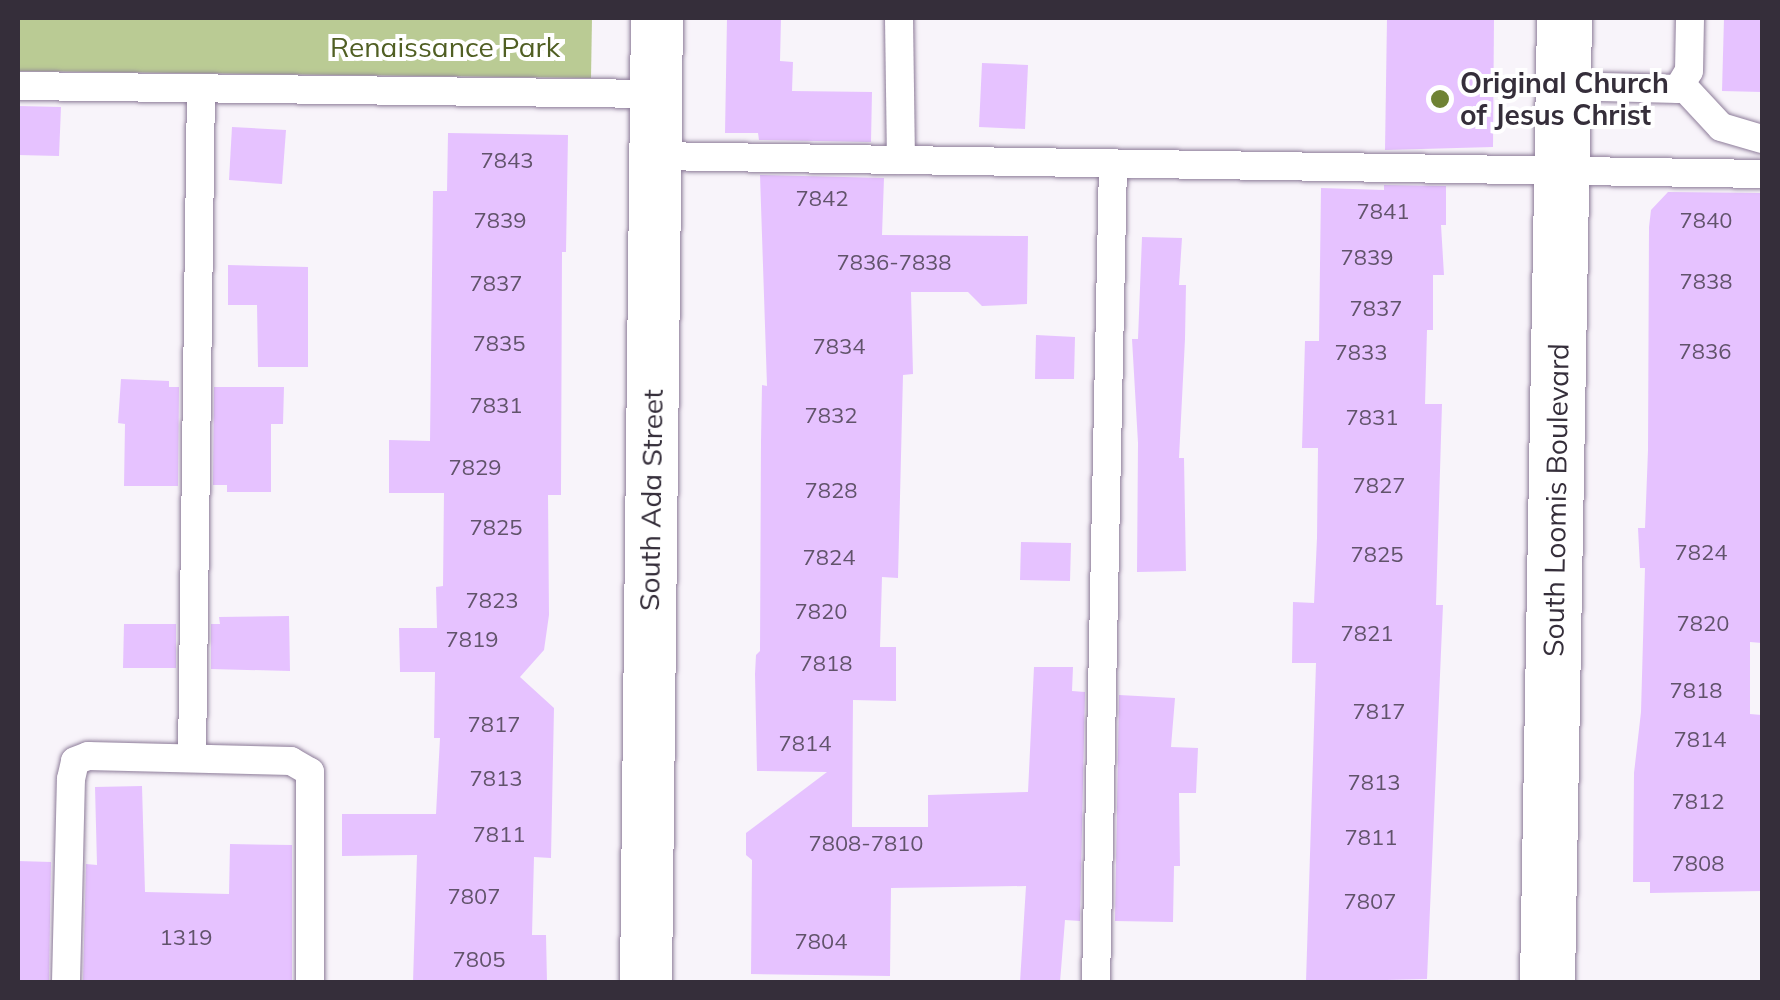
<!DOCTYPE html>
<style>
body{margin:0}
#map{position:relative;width:1780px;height:1000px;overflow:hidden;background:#f8f4fa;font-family:Mulish,sans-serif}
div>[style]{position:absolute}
.green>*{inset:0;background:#bacb94}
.building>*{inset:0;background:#e6c2ff}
.roads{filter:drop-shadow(0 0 2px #8d7c99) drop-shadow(0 0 2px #8d7c99)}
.lane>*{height:28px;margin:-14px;padding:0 14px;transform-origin:14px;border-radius:14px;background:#fff}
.street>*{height:52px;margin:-26px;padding:0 26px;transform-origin:26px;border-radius:26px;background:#fff}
.secondary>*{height:55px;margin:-27.5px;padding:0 27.5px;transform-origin:27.5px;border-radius:27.5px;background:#fff}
.dots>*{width:28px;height:28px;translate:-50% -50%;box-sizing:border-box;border:5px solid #fff;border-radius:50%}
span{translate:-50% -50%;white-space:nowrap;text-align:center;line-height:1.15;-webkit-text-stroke:8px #fff;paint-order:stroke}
.number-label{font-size:22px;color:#61536b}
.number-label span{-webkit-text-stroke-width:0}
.park-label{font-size:28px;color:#505f23}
.poi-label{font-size:28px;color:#352e3a;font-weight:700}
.left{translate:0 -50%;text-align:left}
.street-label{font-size:28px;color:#352e3a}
.frame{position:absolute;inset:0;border:20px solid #352e3a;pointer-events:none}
</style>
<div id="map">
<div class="green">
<i style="clip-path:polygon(18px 18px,592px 18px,591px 78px,18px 71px)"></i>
</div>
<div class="building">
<i style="clip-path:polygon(727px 18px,781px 18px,780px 61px,793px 62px,792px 91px,872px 92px,871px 142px,759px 140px,758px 133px,725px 133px)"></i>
<i style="clip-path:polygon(1387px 18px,1494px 18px,1493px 147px,1385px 150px)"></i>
<i style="clip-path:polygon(1724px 18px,1762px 18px,1762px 92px,1722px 91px)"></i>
<i style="clip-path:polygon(982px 63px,1028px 65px,1025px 129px,979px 127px)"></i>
<i style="clip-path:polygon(18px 106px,61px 107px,59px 156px,18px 155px)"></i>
<i style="clip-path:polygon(232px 127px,286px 130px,282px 184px,229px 180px)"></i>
<i style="clip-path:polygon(448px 133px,568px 135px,566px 252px,562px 252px,561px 495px,548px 495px,549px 615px,544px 650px,520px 677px,554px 708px,551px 858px,534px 857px,532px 935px,546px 935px,547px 982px,413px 982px,417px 855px,342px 856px,342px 814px,436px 814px,440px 738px,434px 738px,435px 672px,400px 672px,399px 628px,437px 628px,436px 587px,443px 586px,444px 493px,389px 493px,389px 440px,430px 441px,433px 191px,447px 191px)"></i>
<i style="clip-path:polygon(760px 175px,884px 178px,882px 235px,1028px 236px,1027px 304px,982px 306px,968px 292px,911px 292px,913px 374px,903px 375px,898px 578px,882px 577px,880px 647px,896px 647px,896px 701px,853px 700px,852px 827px,928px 827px,928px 795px,1028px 792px,1034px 667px,1073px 667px,1072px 691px,1085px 692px,1080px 921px,1065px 920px,1060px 982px,1020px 982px,1026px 886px,891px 888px,890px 976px,751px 974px,752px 860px,746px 855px,746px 833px,827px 772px,757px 771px,755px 674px,756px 655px,760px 651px,761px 441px,762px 385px,767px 386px)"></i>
<i style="clip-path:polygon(1384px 185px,1446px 186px,1446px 225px,1441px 225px,1444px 275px,1433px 275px,1433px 330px,1427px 330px,1425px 404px,1442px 404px,1436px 605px,1443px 605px,1427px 979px,1306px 982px,1316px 663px,1292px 663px,1293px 602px,1314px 603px,1317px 538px,1318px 448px,1302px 448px,1305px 341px,1319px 341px,1321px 188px,1384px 190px)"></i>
<i style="clip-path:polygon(1668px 192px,1762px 193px,1762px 643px,1750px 642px,1750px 714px,1762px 715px,1762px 891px,1650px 893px,1650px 882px,1633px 882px,1634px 773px,1641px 712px,1645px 568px,1640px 568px,1638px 528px,1645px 528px,1648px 450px,1649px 227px,1651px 210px)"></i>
<i style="clip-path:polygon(1142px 237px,1182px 238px,1179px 285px,1186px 285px,1185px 339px,1179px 458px,1184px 458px,1186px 571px,1137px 572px,1138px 443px,1132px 339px,1138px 339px)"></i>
<i style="clip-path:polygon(228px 265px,308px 267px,308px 367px,258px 367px,257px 305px,228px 305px)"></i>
<i style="clip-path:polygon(1036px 335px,1075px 337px,1074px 379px,1035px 379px)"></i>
<i style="clip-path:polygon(121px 379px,169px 381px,169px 387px,179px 387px,178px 486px,124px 486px,125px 424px,118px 423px)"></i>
<i style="clip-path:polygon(214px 387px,284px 387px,283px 424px,271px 424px,271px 492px,227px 492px,227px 485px,213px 485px)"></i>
<i style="clip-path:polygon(1021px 542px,1071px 543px,1070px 581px,1020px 580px)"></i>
<i style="clip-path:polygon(289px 616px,290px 671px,211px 669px,211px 624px,220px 624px,219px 617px)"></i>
<i style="clip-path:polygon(124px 624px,176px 624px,176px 668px,123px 668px)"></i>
<i style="clip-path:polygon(1119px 695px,1175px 698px,1171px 747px,1198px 748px,1196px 793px,1179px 793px,1180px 866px,1174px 866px,1173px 922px,1115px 921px)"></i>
<i style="clip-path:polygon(142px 786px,145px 892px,229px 894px,230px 844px,292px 845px,292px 982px,83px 982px,86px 864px,97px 865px,95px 787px)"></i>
<i style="clip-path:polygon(18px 861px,51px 862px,49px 982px,18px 982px)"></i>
</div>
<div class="roads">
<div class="lane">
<i style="left:899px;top:18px;width:142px;rotate:89.2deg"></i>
<i style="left:1682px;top:85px;width:57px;rotate:47.1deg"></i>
<i style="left:1721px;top:127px;width:43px;rotate:16.3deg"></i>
<i style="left:18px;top:86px;width:638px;rotate:0.72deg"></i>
<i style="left:1563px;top:86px;width:115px;rotate:1.5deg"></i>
<i style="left:1678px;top:89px;width:21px;rotate:-59deg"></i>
<i style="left:1689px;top:71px;width:53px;rotate:-88.9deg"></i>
<i style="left:655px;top:156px;width:1107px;rotate:0.93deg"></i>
<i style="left:192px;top:757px;width:669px;rotate:-89.23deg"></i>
<i style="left:66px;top:982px;width:203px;rotate:-88.6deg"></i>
<i style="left:71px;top:779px;width:18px;rotate:-77deg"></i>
<i style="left:75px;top:761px;width:14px;rotate:-21deg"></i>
<i style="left:88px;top:756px;width:203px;rotate:1.4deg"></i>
<i style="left:291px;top:761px;width:22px;rotate:30deg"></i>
<i style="left:310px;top:772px;width:210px;rotate:90deg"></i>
<i style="left:1096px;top:982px;width:818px;rotate:-88.81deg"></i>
</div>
<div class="street">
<i style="left:646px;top:982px;width:964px;rotate:-89.35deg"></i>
</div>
<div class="secondary">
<i style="left:1547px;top:982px;width:964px;rotate:-88.99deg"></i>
</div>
</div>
<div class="dots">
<i style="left:1440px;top:99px;background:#6f8334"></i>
</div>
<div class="number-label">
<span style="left:507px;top:161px">7843</span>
<span style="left:822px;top:199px">7842</span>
<span style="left:1383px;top:212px">7841</span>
<span style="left:500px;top:221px">7839</span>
<span style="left:1706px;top:221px">7840</span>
<span style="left:1367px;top:258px">7839</span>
<span style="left:894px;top:263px">7836-7838</span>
<span style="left:1706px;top:282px">7838</span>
<span style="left:496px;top:284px">7837</span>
<span style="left:1376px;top:309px">7837</span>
<span style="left:499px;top:344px">7835</span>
<span style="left:839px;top:347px">7834</span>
<span style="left:1705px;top:352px">7836</span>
<span style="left:1361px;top:353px">7833</span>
<span style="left:496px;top:406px">7831</span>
<span style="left:831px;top:416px">7832</span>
<span style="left:1372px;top:418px">7831</span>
<span style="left:475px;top:468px">7829</span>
<span style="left:1379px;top:486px">7827</span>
<span style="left:831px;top:491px">7828</span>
<span style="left:496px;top:528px">7825</span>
<span style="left:1701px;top:553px">7824</span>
<span style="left:1377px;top:555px">7825</span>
<span style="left:829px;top:558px">7824</span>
<span style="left:492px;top:601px">7823</span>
<span style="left:821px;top:612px">7820</span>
<span style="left:1703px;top:624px">7820</span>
<span style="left:1367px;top:634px">7821</span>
<span style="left:472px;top:640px">7819</span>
<span style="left:826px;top:664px">7818</span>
<span style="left:1696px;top:691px">7818</span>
<span style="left:1379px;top:712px">7817</span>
<span style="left:494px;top:725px">7817</span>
<span style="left:1700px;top:740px">7814</span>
<span style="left:805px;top:744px">7814</span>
<span style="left:496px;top:779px">7813</span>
<span style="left:1374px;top:783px">7813</span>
<span style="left:1698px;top:802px">7812</span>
<span style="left:499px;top:835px">7811</span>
<span style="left:1371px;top:838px">7811</span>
<span style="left:866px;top:844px">7808-7810</span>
<span style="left:1698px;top:864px">7808</span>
<span style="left:474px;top:897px">7807</span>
<span style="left:1370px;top:902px">7807</span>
<span style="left:186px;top:938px">1319</span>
<span style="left:821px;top:942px">7804</span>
<span style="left:479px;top:960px">7805</span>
</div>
<div class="park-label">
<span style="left:445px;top:47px">Renaissance Park</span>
</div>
<div class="poi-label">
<span class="left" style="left:1460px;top:99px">Original Church<br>of Jesus Christ</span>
</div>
<div class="street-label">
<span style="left:651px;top:500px;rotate:-89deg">South Ada Street</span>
<span style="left:1556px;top:500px;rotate:-89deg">South Loomis Boulevard</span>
</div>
<div class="frame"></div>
</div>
